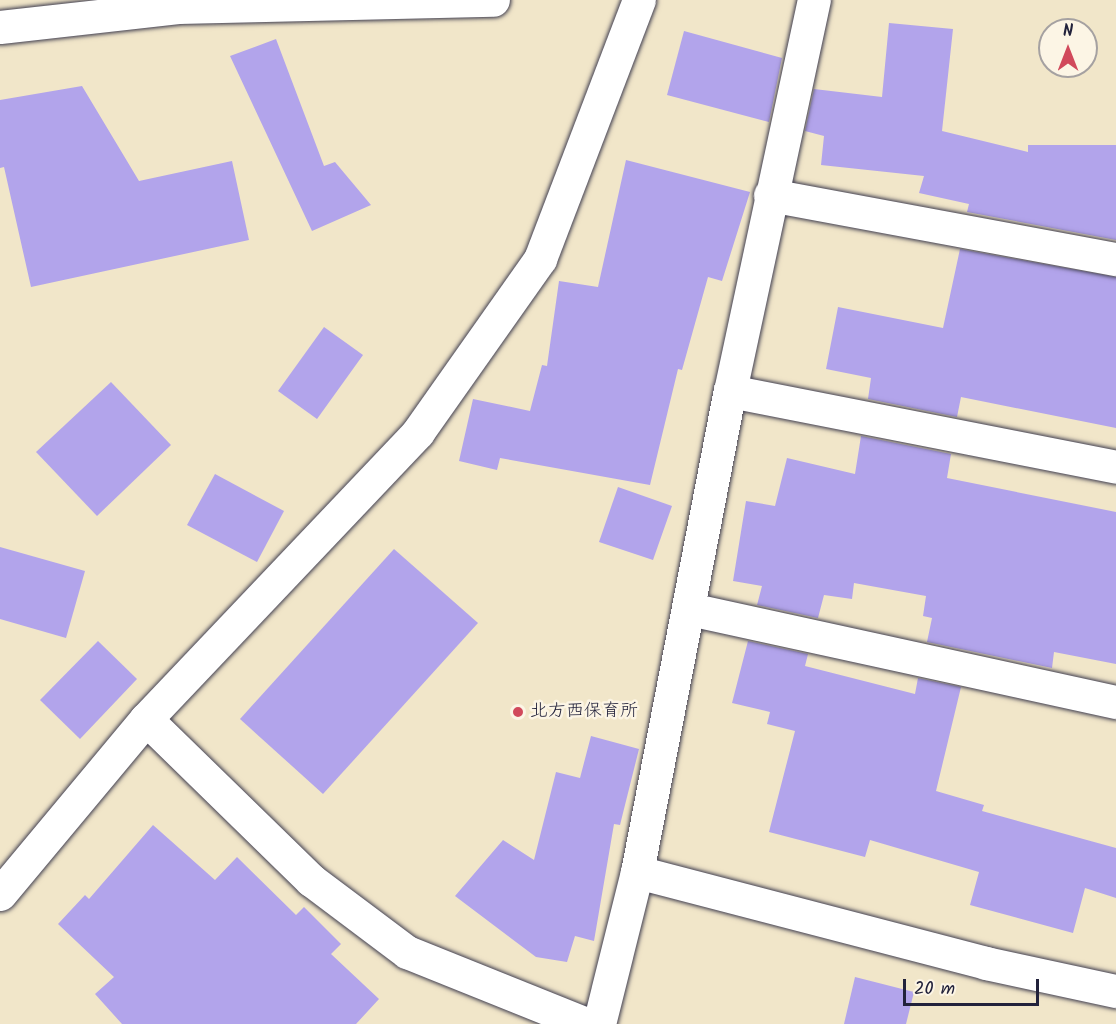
<!DOCTYPE html>
<meta charset="utf-8">
<style>
body{margin:0}
#map{position:relative;width:1116px;height:1024px;overflow:hidden;background:#f1e6c9;font-family:Kalam,"Klee One",sans-serif}
div>[style]{position:absolute}
.building>*{inset:0;background:#b2a4eb}
.roads{filter:drop-shadow(0 0 2px #413f50) drop-shadow(0 0 2px #413f50)}
.street>*{height:33px;margin:-16.5px;padding:0 16.5px;transform-origin:16.5px;border-radius:16.5px;background:#fff}
.secondary>*{height:33px;margin:-16.5px;padding:0 16.5px;transform-origin:16.5px;border-radius:16.5px;background:#fff}
.dots>*{width:16px;height:16px;translate:-50% -50%;box-sizing:border-box;border:3px solid #fcf5e5;border-radius:50%}
span{translate:-50% -50%;white-space:nowrap;text-align:center;line-height:1.15;-webkit-text-stroke:5px #fcf5e5;paint-order:stroke}
.poi-label{font-size:18px;color:#22223b}
.left{translate:0 -50%;text-align:left}
.north{position:absolute;left:1038px;top:18px;width:60px;height:60px;box-sizing:border-box;background:#fcf5e5;border:2px solid #a5a1a1;border-radius:50%;rotate:0deg;font-size:16px;font-weight:700;line-height:24px;text-align:center;color:#22223b}
.north::after{content:'';display:block;margin:auto;width:21px;height:27px;background:#d1495b;clip-path:polygon(50% 0,100% 100%,50% 72%,0 100%)}
.scale{position:absolute;left:903px;top:979px;width:136px;height:27px;box-sizing:border-box;border:3px solid #22223b;border-top:0;padding-left:8px;font-size:18px;line-height:21px;white-space:nowrap;color:#22223b;-webkit-text-stroke:4px #fcf5e5;paint-order:stroke}
</style>
<div id="map">
<div class="building">
<i style="clip-path:polygon(889px 23px,953px 29px,942px 131px,1028px 152px,1028px 145px,1116px 145px,1116px 240px,967px 212px,969px 204px,919px 193px,924px 176px,821px 165px,824px 136px,805px 131px,814px 89px,882px 97px)"></i>
<i style="clip-path:polygon(684px 31px,782px 58px,769px 122px,667px 95px)"></i>
<i style="clip-path:polygon(276px 39px,324px 166px,335px 162px,371px 205px,312px 231px,230px 56px)"></i>
<i style="clip-path:polygon(82px 86px,139px 181px,232px 161px,249px 240px,31px 287px,4px 167px,0 168px,0 100px)"></i>
<i style="clip-path:polygon(626px 160px,750px 192px,722px 281px,708px 277px,682px 370px,678px 369px,650px 485px,500px 458px,497px 470px,459px 461px,473px 399px,530px 411px,542px 365px,547px 366px,559px 281px,598px 287px)"></i>
<i style="clip-path:polygon(960px 249px,1116px 277px,1116px 428px,961px 397px,957px 417px,868px 399px,871px 378px,826px 369px,838px 307px,943px 328px)"></i>
<i style="clip-path:polygon(324px 327px,363px 355px,317px 419px,278px 391px)"></i>
<i style="clip-path:polygon(111px 382px,171px 445px,97px 516px,36px 452px)"></i>
<i style="clip-path:polygon(861px 436px,951px 454px,947px 478px,1116px 512px,1116px 664px,1054px 652px,1052px 668px,927px 642px,932px 618px,923px 616px,926px 596px,854px 583px,852px 599px,824px 595px,818px 618px,757px 605px,762px 586px,733px 581px,746px 501px,775px 506px,787px 458px,855px 474px)"></i>
<i style="clip-path:polygon(215px 474px,284px 511px,257px 562px,187px 525px)"></i>
<i style="clip-path:polygon(618px 487px,672px 506px,653px 560px,599px 542px)"></i>
<i style="clip-path:polygon(0 547px,85px 571px,66px 638px,0 619px)"></i>
<i style="clip-path:polygon(394px 549px,478px 623px,323px 794px,240px 719px)"></i>
<i style="clip-path:polygon(98px 641px,137px 679px,80px 739px,40px 700px)"></i>
<i style="clip-path:polygon(748px 641px,808px 654px,805px 666px,915px 694px,918px 678px,961px 687px,936px 791px,984px 805px,982px 811px,1116px 848px,1116px 898px,1085px 888px,1073px 933px,970px 905px,979px 872px,870px 840px,865px 857px,769px 832px,795px 731px,767px 724px,770px 712px,732px 703px)"></i>
<i style="clip-path:polygon(591px 736px,639px 749px,620px 825px,614px 824px,594px 941px,575px 936px,567px 962px,536px 957px,455px 896px,503px 840px,534px 860px,556px 772px,580px 778px)"></i>
<i style="clip-path:polygon(153px 825px,215px 880px,237px 857px,296px 915px,304px 907px,341px 944px,331px 954px,379px 999px,356px 1024px,122px 1024px,95px 994px,114px 977px,58px 924px,85px 895px,89px 899px)"></i>
<i style="clip-path:polygon(855px 977px,914px 992px,906px 1024px,844px 1024px)"></i>
</div>
<div class="roads">
<div class="street">
<i style="left:0;top:27px;width:179px;rotate:-6.4deg"></i>
<i style="left:178px;top:7px;width:315px;rotate:-1.3deg"></i>
<i style="left:770px;top:195px;width:352px;rotate:10.5deg"></i>
<i style="left:730px;top:391px;width:393px;rotate:11.1deg"></i>
<i style="left:689px;top:609px;width:437px;rotate:12.3deg"></i>
<i style="left:637px;top:872px;width:361px;rotate:14.6deg"></i>
<i style="left:986px;top:963px;width:133px;rotate:12.2deg"></i>
<i style="left:0;top:894px;width:228px;rotate:-50.2deg"></i>
<i style="left:146px;top:719px;width:231px;rotate:44.3deg"></i>
<i style="left:311px;top:880px;width:120px;rotate:36.9deg"></i>
<i style="left:407px;top:952px;width:193px;rotate:21.9deg"></i>
<i style="left:599px;top:1024px;width:157px;rotate:-76deg"></i>
<i style="left:637px;top:872px;width:490px;rotate:-79.1deg"></i>
<i style="left:730px;top:391px;width:400px;rotate:-77.9deg"></i>
</div>
<div class="secondary">
<i style="left:146px;top:719px;width:395px;rotate:-46.5deg"></i>
<i style="left:418px;top:432px;width:212px;rotate:-54.8deg"></i>
<i style="left:540px;top:259px;width:277px;rotate:-69.1deg"></i>
</div>
</div>
<div class="dots">
<i style="left:518px;top:712px;background:#d1495b"></i>
</div>
<div class="poi-label">
<span class="left" style="left:530px;top:712px">北方西保育所</span>
</div>
<div class="north">N</div>
<div class="scale">20 m</div>
</div>
